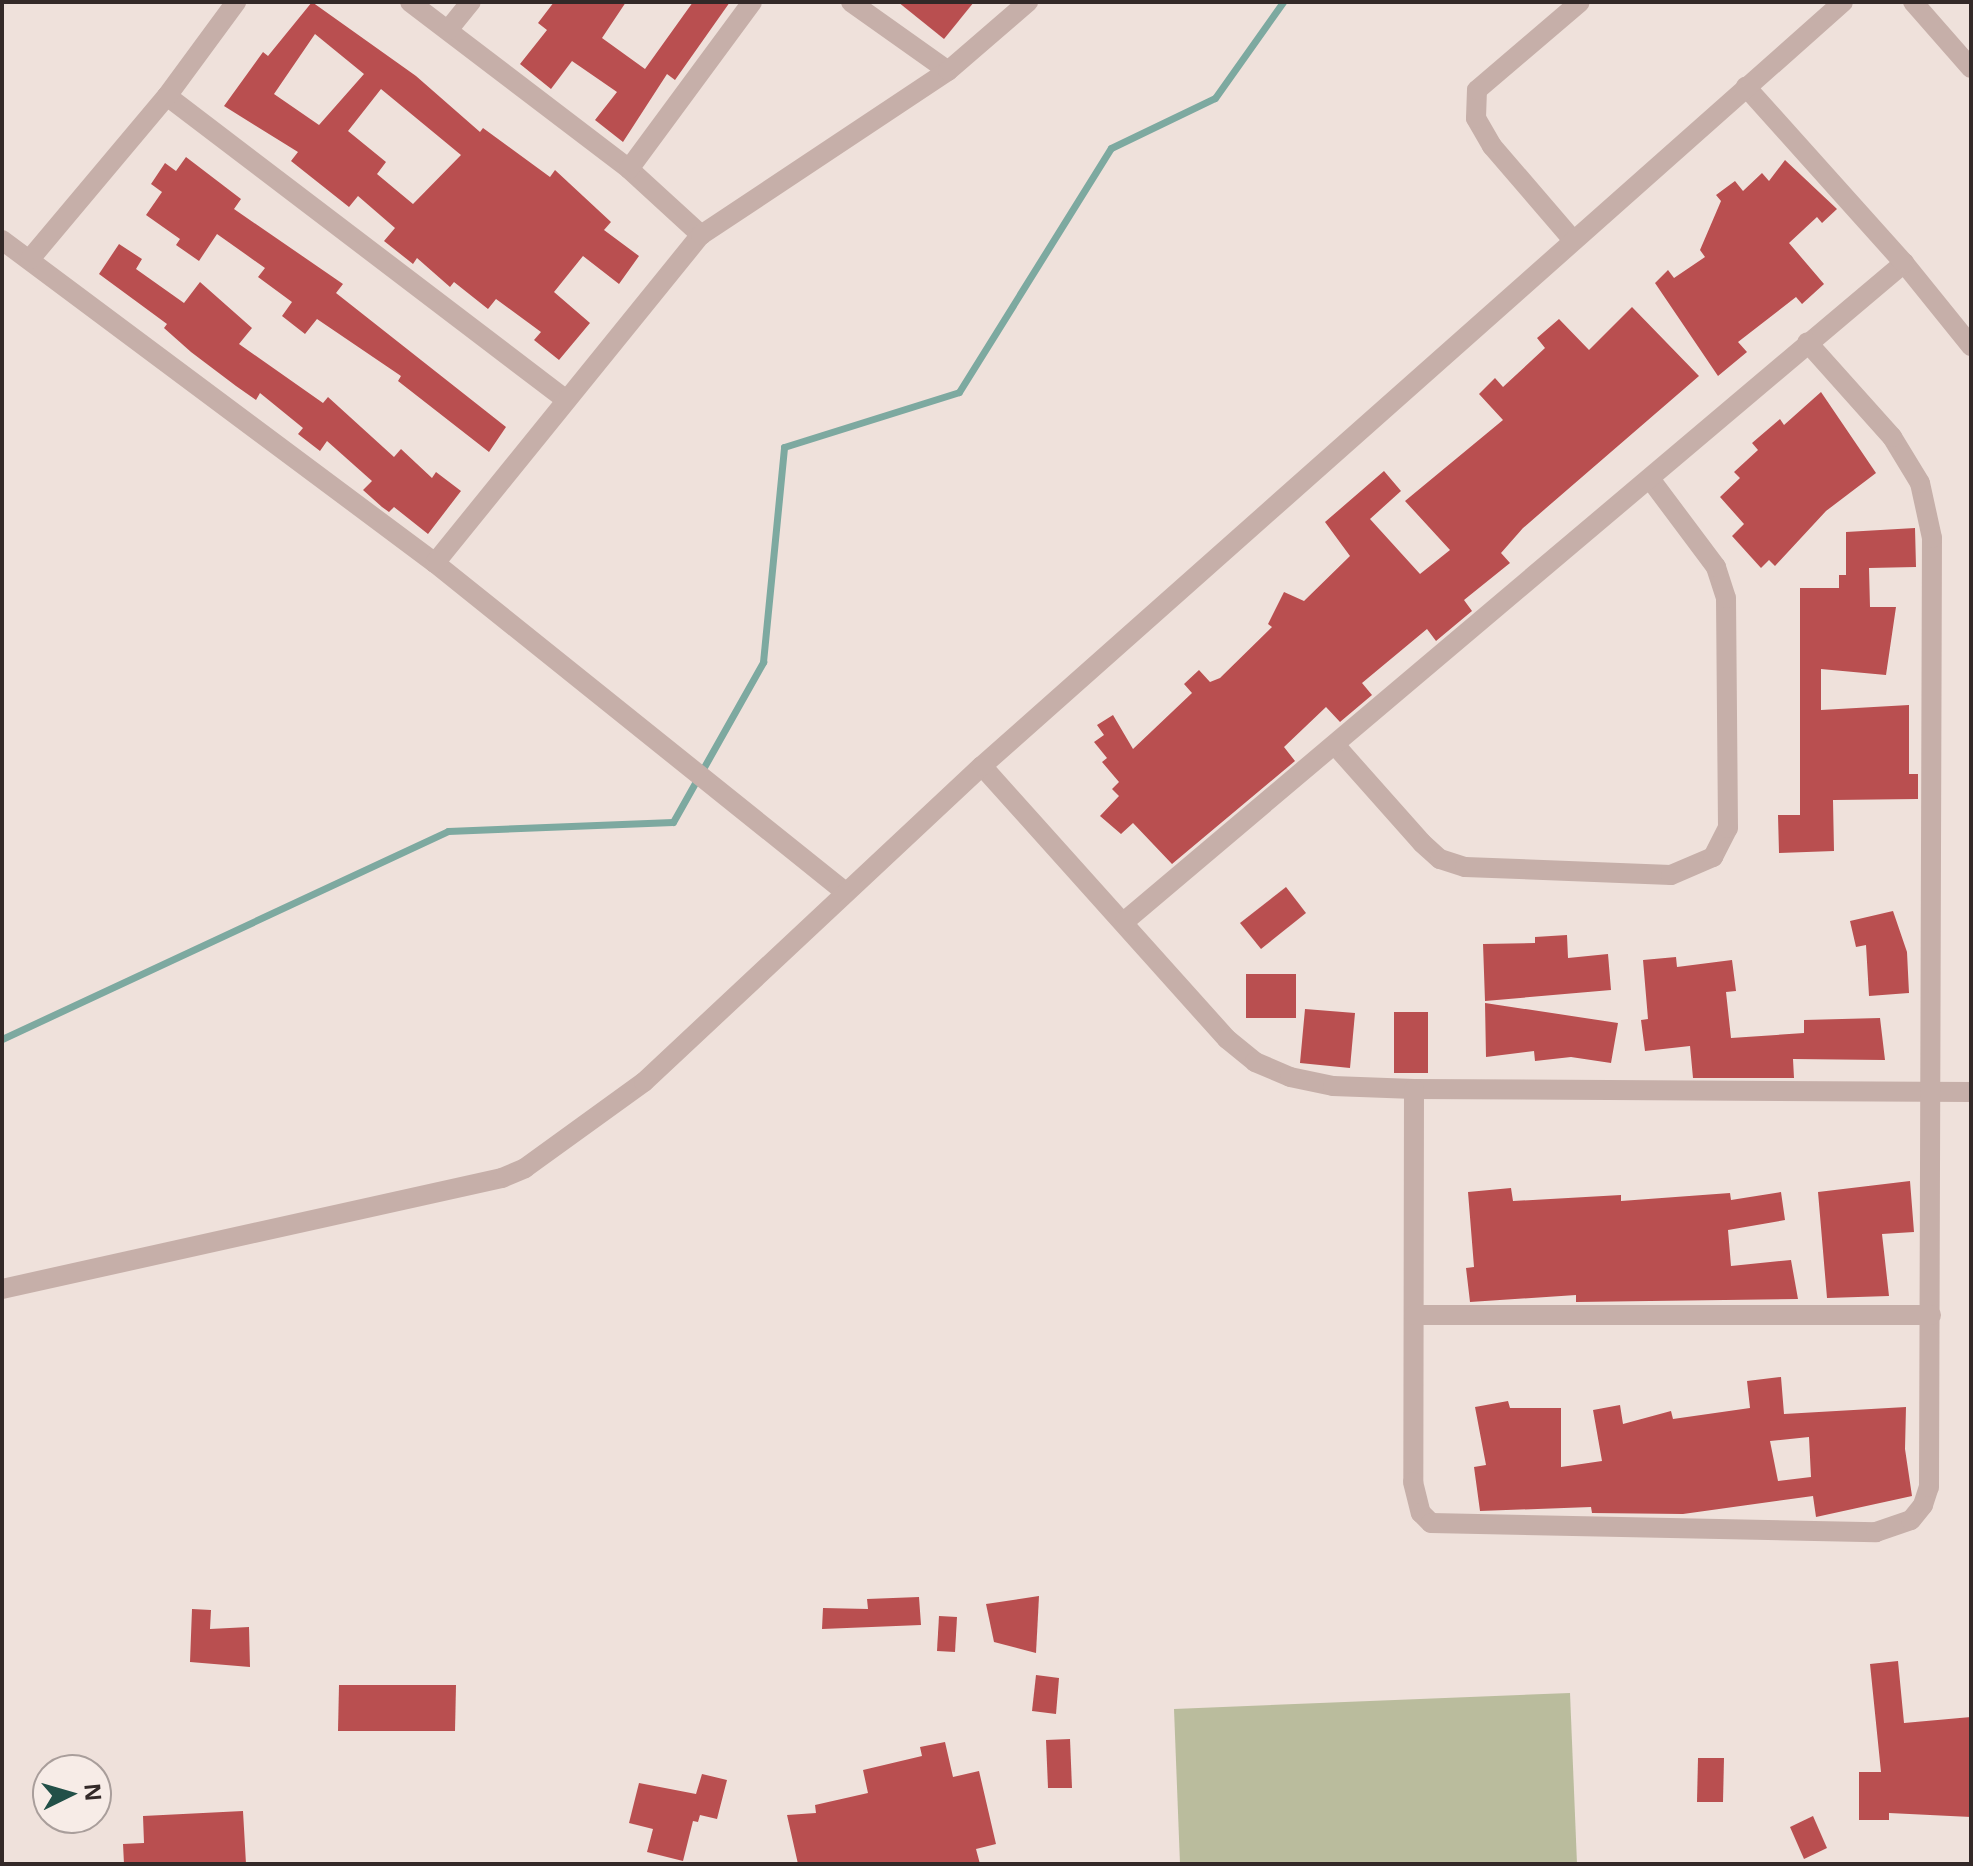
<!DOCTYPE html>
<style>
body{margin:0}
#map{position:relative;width:1973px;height:1866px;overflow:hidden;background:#efe1db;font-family:"Noto Sans",sans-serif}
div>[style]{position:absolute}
.green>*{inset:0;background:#babc9d}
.stream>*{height:7px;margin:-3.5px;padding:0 3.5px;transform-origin:3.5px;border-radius:3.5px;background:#7da9a0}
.building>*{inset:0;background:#b94f50}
.minor>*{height:20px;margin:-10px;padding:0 10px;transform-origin:10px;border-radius:10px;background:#c6afa9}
span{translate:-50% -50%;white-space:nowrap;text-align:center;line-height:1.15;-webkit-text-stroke:8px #f7ece7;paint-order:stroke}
.frame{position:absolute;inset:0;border:4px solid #332928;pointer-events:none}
.north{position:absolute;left:32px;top:1754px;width:80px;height:80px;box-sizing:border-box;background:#f7ece7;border:2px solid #a99e9b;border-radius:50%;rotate:85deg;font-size:22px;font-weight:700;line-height:32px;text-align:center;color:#332928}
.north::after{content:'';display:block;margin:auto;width:28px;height:36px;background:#225048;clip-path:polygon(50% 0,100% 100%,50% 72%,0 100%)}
</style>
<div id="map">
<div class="green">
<i style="clip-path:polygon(1570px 1693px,1577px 1864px,1180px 1864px,1174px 1709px)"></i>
</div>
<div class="stream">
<i style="left:2px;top:1039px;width:492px;rotate:-25deg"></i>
<i style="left:448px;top:831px;width:225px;rotate:-2.3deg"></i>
<i style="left:673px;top:822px;width:184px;rotate:-60.6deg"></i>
<i style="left:763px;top:662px;width:216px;rotate:-84.4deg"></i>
<i style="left:784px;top:447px;width:183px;rotate:-17.4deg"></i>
<i style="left:959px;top:392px;width:287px;rotate:-58.1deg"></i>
<i style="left:1111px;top:148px;width:115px;rotate:-25.7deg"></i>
<i style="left:1215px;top:98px;width:118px;rotate:-54.7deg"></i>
</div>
<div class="building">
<i style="clip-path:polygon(evenodd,312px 2px,416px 76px,480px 132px,483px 128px,550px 177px,555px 170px,611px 222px,604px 230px,639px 256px,619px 284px,583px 256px,554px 292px,590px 323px,559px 360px,534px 340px,541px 332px,496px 299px,488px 309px,454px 282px,450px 287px,417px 258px,413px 264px,384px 241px,395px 228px,358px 196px,349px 207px,291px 161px,298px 152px,224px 106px,263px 52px,268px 56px,312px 2px,315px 34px,364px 74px,319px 125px,274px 94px,315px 34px,312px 2px,381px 89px,461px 155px,413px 204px,377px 174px,386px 162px,348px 131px,381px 89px)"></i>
<i style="clip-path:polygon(554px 2px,626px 2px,602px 38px,645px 69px,693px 2px,730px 2px,675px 80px,667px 74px,623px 142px,595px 120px,617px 92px,572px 61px,551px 89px,520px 64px,547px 30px,538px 23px)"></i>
<i style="clip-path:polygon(898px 2px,974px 2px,944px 39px)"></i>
<i style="clip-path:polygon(186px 157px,241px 199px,234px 209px,343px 284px,336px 293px,506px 427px,489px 452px,398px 381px,401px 376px,317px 319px,305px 334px,282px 316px,292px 302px,258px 277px,265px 268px,217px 234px,199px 261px,176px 245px,180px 239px,146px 215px,162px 192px,151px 184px,165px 163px,176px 171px)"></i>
<i style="clip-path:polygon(1785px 160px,1837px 209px,1822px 223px,1817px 217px,1789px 243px,1824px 284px,1802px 304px,1796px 297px,1738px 342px,1747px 352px,1718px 376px,1655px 283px,1668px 270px,1674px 278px,1705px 257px,1700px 250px,1721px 201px,1716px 195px,1735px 181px,1743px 191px,1762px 173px,1769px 181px)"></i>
<i style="clip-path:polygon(119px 244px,142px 259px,136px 269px,184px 303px,200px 282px,252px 328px,239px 344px,323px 403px,328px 397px,394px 457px,401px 449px,432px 478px,436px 472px,461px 491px,428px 534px,394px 507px,389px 512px,382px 507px,363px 490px,372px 481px,327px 441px,320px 451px,298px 434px,303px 428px,260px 393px,256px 400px,236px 386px,191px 352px,164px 328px,167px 324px,99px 274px)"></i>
<i style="clip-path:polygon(1632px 307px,1699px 376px,1523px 528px,1501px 553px,1510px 563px,1464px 600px,1472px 611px,1436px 641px,1427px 629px,1362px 683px,1372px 695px,1340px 722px,1326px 707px,1284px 747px,1295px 761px,1172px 864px,1133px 823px,1121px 834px,1100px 816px,1119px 796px,1112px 789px,1119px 782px,1102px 762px,1107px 758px,1094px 742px,1104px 735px,1097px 725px,1113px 715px,1133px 749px,1192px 693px,1184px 684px,1199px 670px,1210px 682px,1220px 678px,1272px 627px,1268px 624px,1284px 592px,1304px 601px,1350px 556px,1325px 522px,1384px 471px,1401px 491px,1370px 519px,1420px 574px,1450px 550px,1405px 501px,1503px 420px,1479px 394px,1495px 378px,1503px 387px,1545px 348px,1537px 338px,1559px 319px,1589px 350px)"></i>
<i style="clip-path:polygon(1821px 392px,1876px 473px,1826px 511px,1775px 566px,1769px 560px,1761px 568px,1732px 536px,1744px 524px,1720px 497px,1740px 478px,1734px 472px,1758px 450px,1752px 443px,1780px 419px,1784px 425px)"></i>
<i style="clip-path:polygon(1915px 528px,1916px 567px,1869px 568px,1870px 607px,1896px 607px,1886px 675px,1821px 669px,1821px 710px,1909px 705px,1909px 774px,1918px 774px,1918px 799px,1833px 800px,1834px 851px,1779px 853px,1778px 815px,1800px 815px,1800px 588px,1839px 588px,1839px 575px,1846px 575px,1846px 532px)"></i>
<i style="clip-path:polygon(1286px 887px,1306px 913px,1261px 949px,1240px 923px)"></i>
<i style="clip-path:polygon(1893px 911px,1907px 952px,1909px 993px,1869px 996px,1866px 945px,1856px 947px,1850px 921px)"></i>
<i style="clip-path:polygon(1567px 935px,1568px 958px,1608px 954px,1611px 990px,1485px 1001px,1483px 944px,1535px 943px,1535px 937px)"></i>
<i style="clip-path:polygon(1676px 957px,1677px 967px,1732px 960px,1736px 991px,1726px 992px,1731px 1038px,1804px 1033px,1804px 1020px,1880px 1018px,1885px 1060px,1793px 1059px,1794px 1078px,1693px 1078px,1690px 1046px,1645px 1051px,1641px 1020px,1648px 1019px,1643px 960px)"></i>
<i style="clip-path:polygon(1246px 974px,1296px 974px,1296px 1018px,1246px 1018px)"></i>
<i style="clip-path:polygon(1485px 1003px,1618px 1023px,1611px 1063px,1571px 1057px,1535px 1061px,1534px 1051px,1486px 1057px)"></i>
<i style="clip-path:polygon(1305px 1009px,1355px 1013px,1350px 1068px,1300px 1063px)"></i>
<i style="clip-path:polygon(1394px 1012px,1428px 1012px,1428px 1073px,1394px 1073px)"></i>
<i style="clip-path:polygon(1910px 1181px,1914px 1232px,1882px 1234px,1889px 1296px,1827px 1298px,1818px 1192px)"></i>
<i style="clip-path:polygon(1511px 1188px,1513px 1201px,1621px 1195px,1621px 1201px,1730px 1193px,1731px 1200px,1781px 1192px,1785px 1220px,1728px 1230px,1731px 1266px,1791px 1260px,1798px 1299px,1576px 1302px,1576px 1295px,1470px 1302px,1466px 1268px,1474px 1267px,1468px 1192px)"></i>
<i style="clip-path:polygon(evenodd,1781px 1377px,1784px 1414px,1906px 1407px,1905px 1449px,1912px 1496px,1816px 1517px,1813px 1496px,1683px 1514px,1592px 1513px,1591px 1507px,1480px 1511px,1474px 1467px,1486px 1465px,1475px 1407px,1508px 1401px,1510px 1408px,1561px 1408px,1561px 1467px,1602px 1461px,1593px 1410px,1620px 1405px,1623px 1424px,1671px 1411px,1673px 1419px,1750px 1408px,1747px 1381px,1781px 1377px,1809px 1437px,1811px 1477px,1778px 1481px,1770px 1441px,1809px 1437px)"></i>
<i style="clip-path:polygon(1039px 1596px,1036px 1653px,994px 1642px,986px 1604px)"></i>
<i style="clip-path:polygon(919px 1597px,921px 1625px,822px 1629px,823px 1608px,868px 1609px,867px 1599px)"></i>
<i style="clip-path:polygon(192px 1609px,211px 1610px,210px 1629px,249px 1627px,250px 1667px,190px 1662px)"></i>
<i style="clip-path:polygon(939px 1616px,957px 1617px,955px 1652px,937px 1651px)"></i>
<i style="clip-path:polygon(1898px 1661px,1904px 1723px,1971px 1717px,1971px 1817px,1889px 1813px,1889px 1820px,1859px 1820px,1859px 1772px,1881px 1772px,1870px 1664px)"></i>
<i style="clip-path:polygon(1036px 1675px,1059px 1678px,1056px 1714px,1032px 1711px)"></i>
<i style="clip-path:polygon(339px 1685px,456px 1685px,455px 1731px,338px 1731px)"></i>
<i style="clip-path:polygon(1070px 1739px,1072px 1788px,1048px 1788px,1046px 1740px)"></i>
<i style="clip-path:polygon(945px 1742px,953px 1777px,979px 1771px,996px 1844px,976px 1849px,980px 1864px,798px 1864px,787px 1815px,816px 1813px,815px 1805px,868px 1793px,863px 1770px,922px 1756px,920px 1747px)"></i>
<i style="clip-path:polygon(1698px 1758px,1724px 1758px,1723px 1802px,1697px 1802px)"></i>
<i style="clip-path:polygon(702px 1774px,727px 1780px,717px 1819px,700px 1815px,698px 1822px,693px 1821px,683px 1861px,647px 1852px,653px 1829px,629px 1823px,639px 1783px,696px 1794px)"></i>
<i style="clip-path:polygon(243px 1811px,246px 1864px,124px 1864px,123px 1844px,144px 1843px,143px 1816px)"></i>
<i style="clip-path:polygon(1813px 1816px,1827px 1848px,1804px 1859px,1790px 1827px)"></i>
</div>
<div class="minor">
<i style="left:410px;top:2px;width:275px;rotate:37.3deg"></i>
<i style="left:629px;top:169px;width:98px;rotate:42.5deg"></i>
<i style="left:851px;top:2px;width:119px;rotate:35.4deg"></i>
<i style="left:1913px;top:2px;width:88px;rotate:48.7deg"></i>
<i style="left:448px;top:30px;width:36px;rotate:-51deg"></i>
<i style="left:167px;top:96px;width:500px;rotate:37.28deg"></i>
<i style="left:629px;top:169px;width:207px;rotate:-53.6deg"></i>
<i style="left:1572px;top:239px;width:123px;rotate:-130.7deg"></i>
<i style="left:1492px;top:146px;width:32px;rotate:-120deg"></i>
<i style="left:1476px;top:118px;width:28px;rotate:-88deg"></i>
<i style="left:1477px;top:90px;width:135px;rotate:-40.5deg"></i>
<i style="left:2px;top:240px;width:540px;rotate:36.72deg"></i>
<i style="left:435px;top:563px;width:524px;rotate:38.73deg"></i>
<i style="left:30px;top:259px;width:213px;rotate:-50deg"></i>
<i style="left:167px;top:96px;width:117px;rotate:-53.7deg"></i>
<i style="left:1904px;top:263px;width:107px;rotate:51.1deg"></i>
<i style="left:435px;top:563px;width:422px;rotate:-51deg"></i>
<i style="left:701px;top:235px;width:296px;rotate:-33.6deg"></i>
<i style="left:948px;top:71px;width:106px;rotate:-40.8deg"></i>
<i style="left:1335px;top:745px;width:131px;rotate:48.4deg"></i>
<i style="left:1422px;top:843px;width:24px;rotate:42deg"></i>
<i style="left:1440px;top:859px;width:26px;rotate:18deg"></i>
<i style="left:1465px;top:867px;width:206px;rotate:2.2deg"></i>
<i style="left:1671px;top:875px;width:46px;rotate:-23.2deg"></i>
<i style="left:1713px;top:857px;width:33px;rotate:-63deg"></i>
<i style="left:1728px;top:828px;width:230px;rotate:-90.5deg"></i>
<i style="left:1726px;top:598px;width:33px;rotate:-108deg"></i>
<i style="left:1716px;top:567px;width:109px;rotate:-126.8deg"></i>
<i style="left:982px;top:766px;width:367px;rotate:48.1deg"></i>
<i style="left:1227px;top:1039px;width:36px;rotate:39deg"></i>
<i style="left:1255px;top:1062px;width:38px;rotate:23deg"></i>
<i style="left:1290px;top:1077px;width:44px;rotate:11.8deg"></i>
<i style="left:1333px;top:1086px;width:81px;rotate:2.1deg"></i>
<i style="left:1414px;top:1089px;width:557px;rotate:0.31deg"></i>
<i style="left:1125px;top:921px;width:1020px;rotate:-40.19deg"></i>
<i style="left:1904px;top:263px;width:237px;rotate:-131.9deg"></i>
<i style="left:1414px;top:1089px;width:393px;rotate:90.1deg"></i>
<i style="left:1413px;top:1482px;width:32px;rotate:76deg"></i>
<i style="left:1421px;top:1513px;width:14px;rotate:45deg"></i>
<i style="left:1431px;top:1523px;width:445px;rotate:1.2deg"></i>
<i style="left:1876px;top:1532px;width:37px;rotate:-19deg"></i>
<i style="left:1911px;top:1520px;width:19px;rotate:-51deg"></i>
<i style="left:1923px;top:1505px;width:19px;rotate:-72deg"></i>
<i style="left:1929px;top:1487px;width:949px;rotate:-89.82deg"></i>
<i style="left:1932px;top:538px;width:56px;rotate:-102.3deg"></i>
<i style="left:1920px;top:483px;width:54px;rotate:-121.3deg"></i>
<i style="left:1892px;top:437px;width:127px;rotate:-131.8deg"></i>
<i style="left:2px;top:1289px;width:512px;rotate:-12.52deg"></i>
<i style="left:502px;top:1178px;width:25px;rotate:-23deg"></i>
<i style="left:525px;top:1168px;width:147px;rotate:-35.9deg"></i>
<i style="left:644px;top:1082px;width:463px;rotate:-43.1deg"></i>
<i style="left:982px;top:766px;width:1151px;rotate:-41.58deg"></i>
<i style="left:1414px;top:1315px;width:517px"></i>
</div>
<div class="frame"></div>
<div class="north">N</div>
</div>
